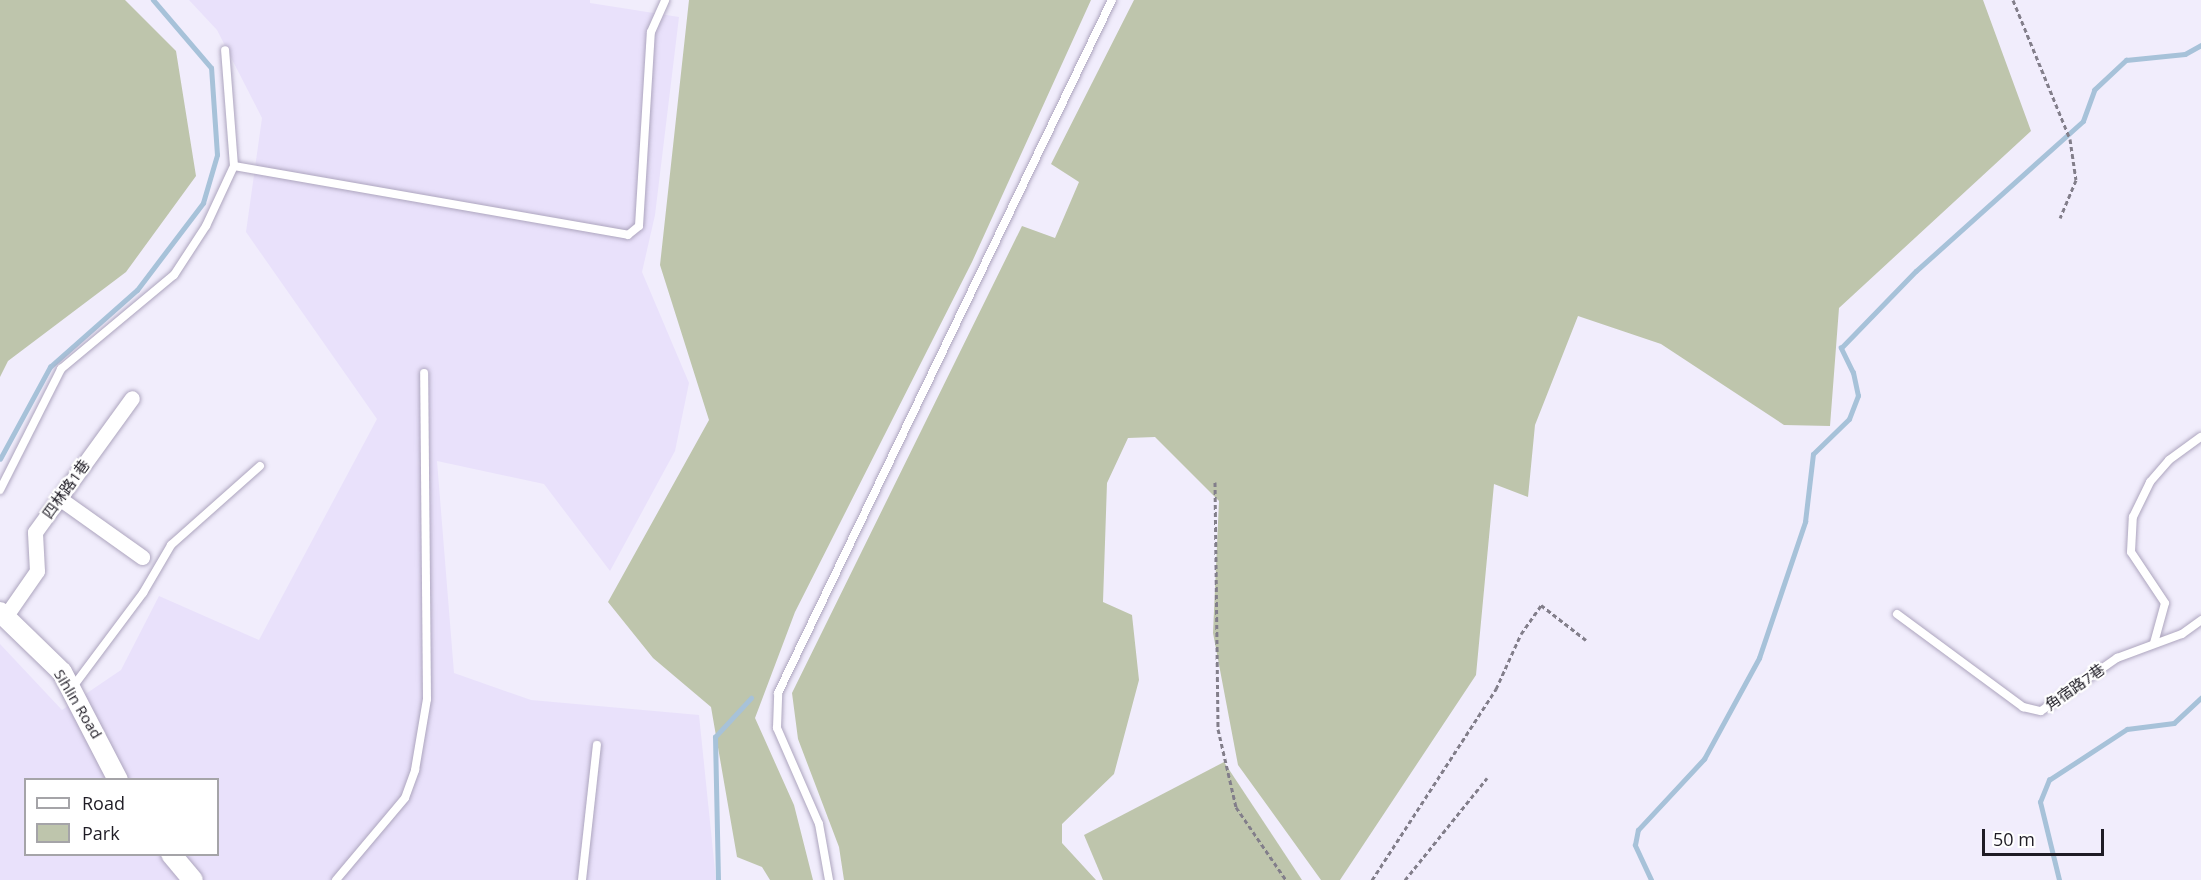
<!DOCTYPE html>
<meta charset="utf-8">
<style>
body{margin:0}
#map{position:relative;width:2201px;height:880px;overflow:hidden;background:#f1edfc;font-family:"Open Sans","Noto Sans TC",sans-serif}
div>[style]{position:absolute}
.built>*{inset:0;background:#e9e1fb}
.green>*{inset:0;background:#bec5ac}
.stream>*{height:4.5px;margin:-2.25px;padding:0 2.25px;transform-origin:2.25px;border-radius:2.25px;background:#a7c2d9}
.path>*{height:3px;margin-top:-1.5px;transform-origin:0;background:repeating-linear-gradient(90deg,#827e8a 0 4.5px,transparent 0 7.5px)}
.roads{filter:drop-shadow(0 0 2px #ada5be) drop-shadow(0 0 2px #ada5be)}
.service>*{height:8px;margin:-4px;padding:0 4px;transform-origin:4px;border-radius:4px;background:#fff}
.minor>*{height:15px;margin:-7.5px;padding:0 7.5px;transform-origin:7.5px;border-radius:7.5px;background:#fff}
.tertiary>*{height:20px;margin:-10px;padding:0 10px;transform-origin:10px;border-radius:10px;background:#fff}
span{translate:-50% -50%;white-space:nowrap;text-align:center;line-height:1.15;-webkit-text-stroke:4.5px #fff;paint-order:stroke}
.street-label{font-size:15px;color:#1f1c25}
.legend{position:absolute;left:24px;top:778px;width:195px;height:78px;box-sizing:border-box;background:#fff;border:2px solid #a5a4a8;margin:0;padding:8px 10px;list-style:none;font-size:18px;color:#1f1c25}
.legend li{display:flex;align-items:center;gap:12px;height:30px}
.legend b{width:30px;border:2px solid #a5a4a8}
.scale{position:absolute;left:1982px;top:829px;width:122px;height:27px;box-sizing:border-box;border:3px solid #1f1c25;border-top:0;padding-left:8px;font-size:18px;line-height:21px;white-space:nowrap;color:#1f1c25;-webkit-text-stroke:4px #fff;paint-order:stroke}
</style>
<div id="map">
<div class="built">
<i style="clip-path:polygon(evenodd,189px 0,590px 0,590px 3px,679px 17px,655px 215px,642px 272px,689px 383px,675px 451px,610px 571px,544px 484px,437px 461px,454px 673px,531px 700px,699px 715px,716px 880px,0 880px,0 644px,62px 710px,121px 670px,159px 596px,259px 640px,377px 419px,246px 232px,262px 118px,217px 30px,189px 0,26px 780px,218px 780px,218px 854px,26px 854px,26px 780px)"></i>
</div>
<div class="green">
<i style="clip-path:polygon(0 0,125px 0,176px 51px,196px 176px,126px 272px,8px 361px,0 377px)"></i>
<i style="clip-path:polygon(689px 0,1091px 0,972px 262px,795px 612px,755px 718px,794px 805px,813px 880px,770px 880px,762px 867px,737px 857px,711px 707px,653px 658px,608px 602px,709px 420px,660px 265px)"></i>
<i style="clip-path:polygon(1134px 0,1983px 0,2031px 131px,1839px 308px,1830px 426px,1784px 425px,1661px 344px,1578px 316px,1535px 425px,1528px 497px,1494px 484px,1476px 675px,1340px 880px,1321px 880px,1238px 765px,1213px 633px,1219px 501px,1155px 437px,1128px 438px,1107px 483px,1103px 602px,1132px 615px,1139px 680px,1114px 774px,1062px 824px,1062px 843px,1096px 880px,844px 880px,839px 847px,798px 739px,792px 693px,1022px 226px,1055px 238px,1079px 182px,1051px 164px)"></i>
<i style="clip-path:polygon(1224px 762px,1302px 880px,1103px 880px,1084px 835px)"></i>
</div>
<div class="stream">
<i style="left:0;top:459px;width:105px;rotate:-61.5deg"></i>
<i style="left:50px;top:367px;width:116px;rotate:-41.5deg"></i>
<i style="left:137px;top:290px;width:109px;rotate:-52.8deg"></i>
<i style="left:203px;top:203px;width:50px;rotate:-73.7deg"></i>
<i style="left:217px;top:155px;width:87px;rotate:-93.9deg"></i>
<i style="left:211px;top:68px;width:89px;rotate:-130.5deg"></i>
<i style="left:718px;top:880px;width:143px;rotate:-91.2deg"></i>
<i style="left:715px;top:737px;width:53px;rotate:-47.3deg"></i>
<i style="left:1651px;top:880px;width:38px;rotate:-115deg"></i>
<i style="left:1635px;top:845px;width:15px;rotate:-79deg"></i>
<i style="left:1638px;top:830px;width:97px;rotate:-47.1deg"></i>
<i style="left:1704px;top:759px;width:115px;rotate:-61.4deg"></i>
<i style="left:1759px;top:658px;width:144px;rotate:-71.3deg"></i>
<i style="left:1805px;top:522px;width:68px;rotate:-83.3deg"></i>
<i style="left:1813px;top:454px;width:50px;rotate:-44.2deg"></i>
<i style="left:1849px;top:419px;width:25px;rotate:-69deg"></i>
<i style="left:1858px;top:396px;width:24px;rotate:-102deg"></i>
<i style="left:1853px;top:373px;width:28px;rotate:-116deg"></i>
<i style="left:1841px;top:348px;width:107px;rotate:-45.8deg"></i>
<i style="left:1916px;top:271px;width:224px;rotate:-41.9deg"></i>
<i style="left:2083px;top:121px;width:33px;rotate:-70deg"></i>
<i style="left:2094px;top:90px;width:44px;rotate:-43.2deg"></i>
<i style="left:2126px;top:60px;width:59px;rotate:-5.8deg"></i>
<i style="left:2185px;top:54px;width:18px;rotate:-29deg"></i>
<i style="left:2059px;top:880px;width:80px;rotate:-103.7deg"></i>
<i style="left:2040px;top:802px;width:24px;rotate:-68deg"></i>
<i style="left:2049px;top:780px;width:93px;rotate:-33.2deg"></i>
<i style="left:2127px;top:729px;width:47px;rotate:-7.3deg"></i>
<i style="left:2174px;top:723px;width:37px;rotate:-43deg"></i>
</div>
<div class="path">
<i style="left:2013px;top:0;width:150px;rotate:67.7deg"></i>
<i style="left:2070px;top:139px;width:41px;rotate:81.7deg"></i>
<i style="left:2076px;top:180px;width:41px;rotate:112.8deg"></i>
<i style="left:1215px;top:482px;width:247px;rotate:89.3deg"></i>
<i style="left:1218px;top:729px;width:80px;rotate:77deg"></i>
<i style="left:1236px;top:807px;width:88px;rotate:55.6deg"></i>
<i style="left:1372px;top:880px;width:228px;rotate:-57deg"></i>
<i style="left:1496px;top:689px;width:60px;rotate:-65.6deg"></i>
<i style="left:1521px;top:634px;width:35px;rotate:-55deg"></i>
<i style="left:1541px;top:605px;width:57px;rotate:37.9deg"></i>
<i style="left:1405px;top:880px;width:131px;rotate:-51.2deg"></i>
</div>
<div class="roads">
<div class="service">
<i style="left:234px;top:166px;width:400px;rotate:9.9deg"></i>
<i style="left:628px;top:235px;width:14px;rotate:-39deg"></i>
<i style="left:639px;top:226px;width:194px;rotate:-86.5deg"></i>
<i style="left:651px;top:32px;width:35px;rotate:-66deg"></i>
<i style="left:0;top:490px;width:136px;rotate:-63.2deg"></i>
<i style="left:61px;top:369px;width:147px;rotate:-39.8deg"></i>
<i style="left:174px;top:275px;width:59px;rotate:-56.9deg"></i>
<i style="left:206px;top:226px;width:66px;rotate:-65deg"></i>
<i style="left:234px;top:166px;width:116px;rotate:-94.4deg"></i>
<i style="left:1897px;top:614px;width:157px;rotate:36.4deg"></i>
<i style="left:2023px;top:707px;width:18px;rotate:13deg"></i>
<i style="left:2041px;top:711px;width:93px;rotate:-34.9deg"></i>
<i style="left:2117px;top:658px;width:69px;rotate:-20.3deg"></i>
<i style="left:2182px;top:634px;width:24px;rotate:-36deg"></i>
<i style="left:2154px;top:643px;width:41px;rotate:-74.6deg"></i>
<i style="left:2165px;top:603px;width:61px;rotate:-123.7deg"></i>
<i style="left:2131px;top:552px;width:35px;rotate:-87deg"></i>
<i style="left:2133px;top:517px;width:39px;rotate:-64deg"></i>
<i style="left:2150px;top:482px;width:29px;rotate:-49deg"></i>
<i style="left:2169px;top:460px;width:39px;rotate:-36deg"></i>
<i style="left:72px;top:688px;width:119px;rotate:-53.2deg"></i>
<i style="left:143px;top:593px;width:56px;rotate:-59.7deg"></i>
<i style="left:171px;top:545px;width:119px;rotate:-41.6deg"></i>
<i style="left:336px;top:880px;width:107px;rotate:-49.9deg"></i>
<i style="left:405px;top:798px;width:30px;rotate:-70deg"></i>
<i style="left:415px;top:770px;width:72px;rotate:-80.4deg"></i>
<i style="left:427px;top:699px;width:326px;rotate:-90.5deg"></i>
<i style="left:582px;top:880px;width:136px;rotate:-83.7deg"></i>
<i style="left:829px;top:880px;width:57px;rotate:-100.1deg"></i>
<i style="left:819px;top:824px;width:105px;rotate:-113.6deg"></i>
<i style="left:777px;top:728px;width:35px;rotate:-88deg"></i>
<i style="left:778px;top:693px;width:769px;rotate:-64.27deg"></i>
</div>
<div class="minor">
<i style="left:59px;top:498px;width:102px;rotate:35.4deg"></i>
<i style="left:5px;top:617px;width:56px;rotate:-55.2deg"></i>
<i style="left:37px;top:571px;width:39px;rotate:-93deg"></i>
<i style="left:35px;top:532px;width:165px;rotate:-54.1deg"></i>
</div>
<div class="tertiary">
<i style="left:0;top:612px;width:86px;rotate:44.1deg"></i>
<i style="left:62px;top:672px;width:122px;rotate:62.6deg"></i>
<i style="left:171px;top:854px;width:34px;rotate:50deg"></i>
</div>
</div>
<div class="street-label">
<span style="left:66px;top:489px;rotate:-54deg">四林路1巷</span>
<span style="left:2075px;top:687px;rotate:-35deg">角宿路7巷</span>
<span style="left:78px;top:704px;rotate:59deg">Sihlin Road</span>
</div>
<ul class="legend">
<li><b style="height:8px;background:#fff"></b>Road</li>
<li><b style="height:16px;background:#bec5ac"></b>Park</li>
</ul>
<div class="scale">50 m</div>
</div>
